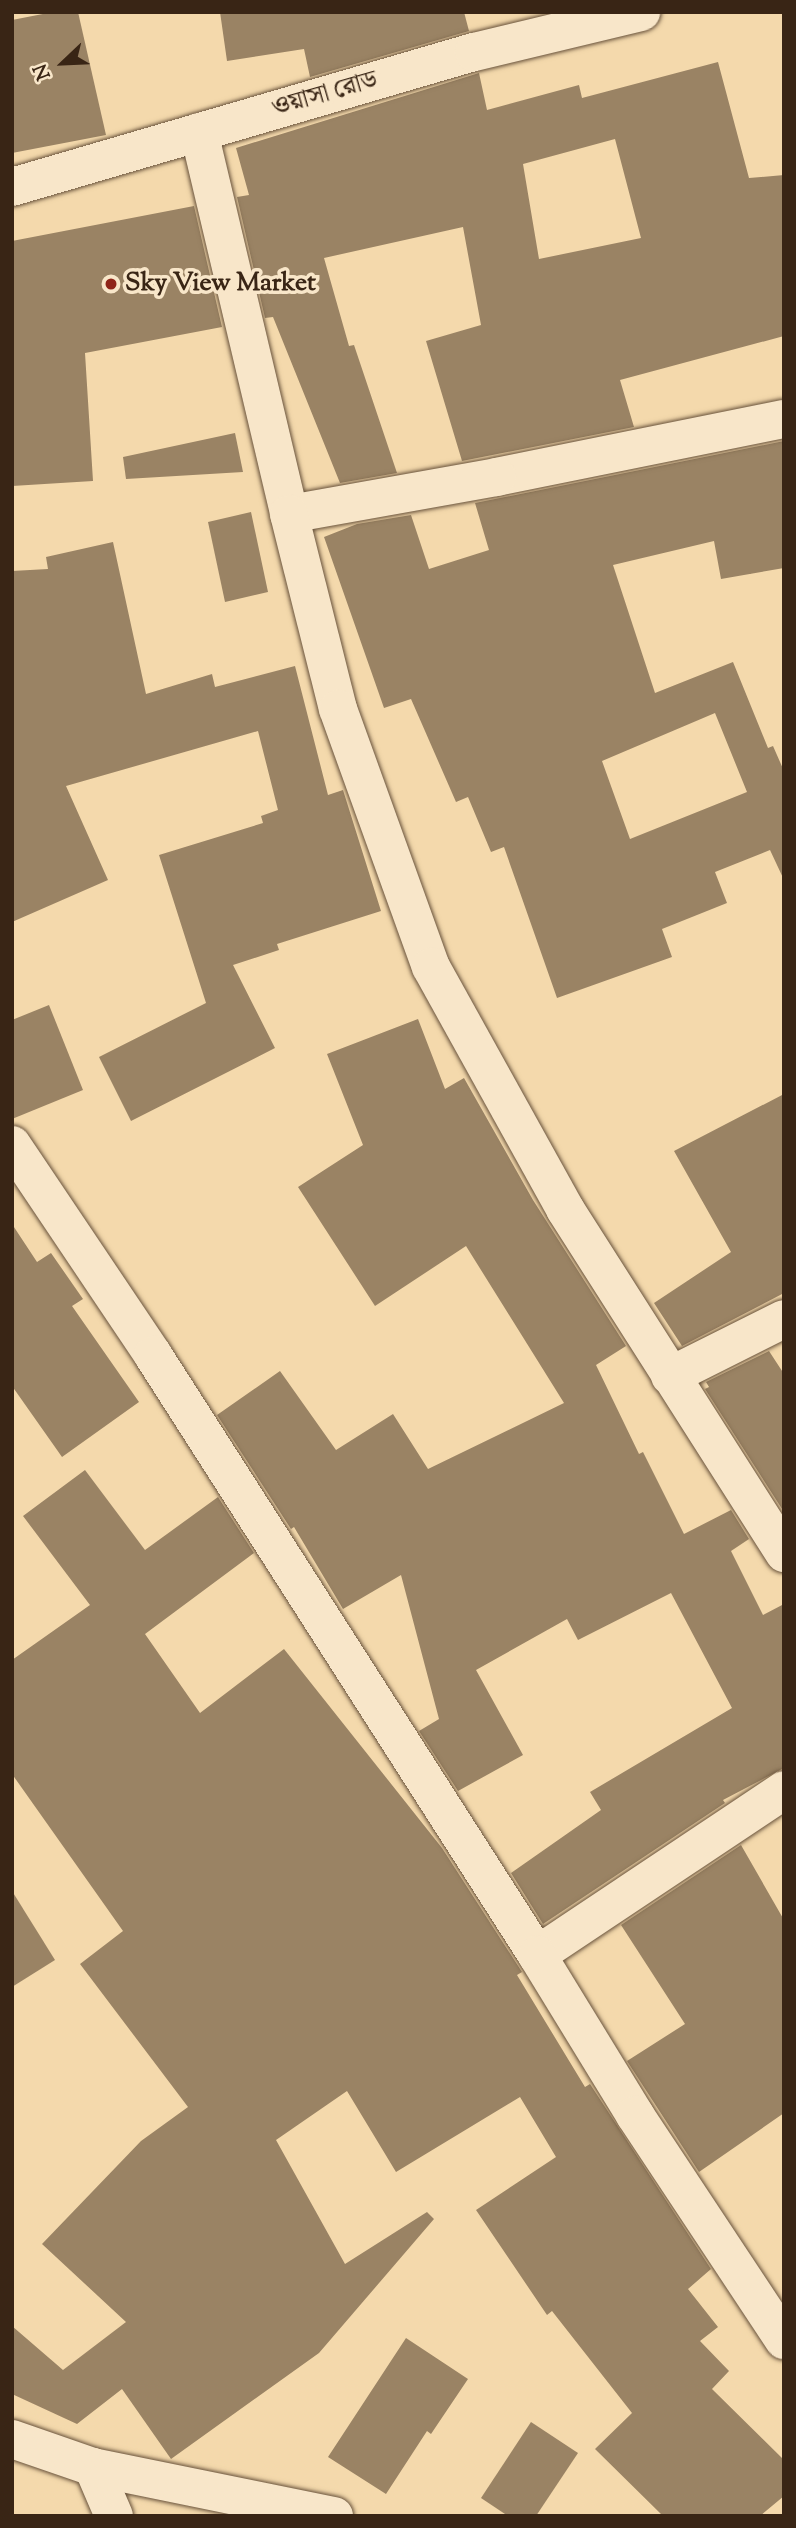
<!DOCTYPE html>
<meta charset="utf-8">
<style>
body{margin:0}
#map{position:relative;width:796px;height:2528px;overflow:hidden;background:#f4d9ac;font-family:"Sorts Mill Goudy","Noto Serif Bengali",serif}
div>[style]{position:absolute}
.building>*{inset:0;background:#9a8364}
.roads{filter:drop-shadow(0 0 2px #68523b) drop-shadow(0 0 2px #68523b)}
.minor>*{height:38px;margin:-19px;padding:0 19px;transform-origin:19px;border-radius:19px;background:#f8e6c9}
.tertiary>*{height:38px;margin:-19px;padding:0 19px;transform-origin:19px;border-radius:19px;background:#f8e6c9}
.dots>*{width:19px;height:19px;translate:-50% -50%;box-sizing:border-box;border:4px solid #f8e6c9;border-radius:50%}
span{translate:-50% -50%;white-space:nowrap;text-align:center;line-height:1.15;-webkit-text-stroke:7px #f8e6c9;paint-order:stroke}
.street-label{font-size:26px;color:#392515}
.poi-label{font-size:26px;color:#392515;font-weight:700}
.left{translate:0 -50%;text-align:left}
.frame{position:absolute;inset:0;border:14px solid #392515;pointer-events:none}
.north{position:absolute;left:28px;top:28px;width:70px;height:70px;-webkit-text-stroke:5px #f8e6c9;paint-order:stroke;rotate:247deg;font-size:19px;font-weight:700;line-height:28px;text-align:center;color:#392515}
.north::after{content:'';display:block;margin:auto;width:24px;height:32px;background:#392515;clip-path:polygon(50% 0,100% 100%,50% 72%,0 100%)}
</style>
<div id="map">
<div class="building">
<i style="clip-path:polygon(53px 12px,78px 12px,106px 135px,12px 153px,12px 20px)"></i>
<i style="clip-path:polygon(220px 12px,464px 12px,469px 31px,310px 77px,304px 49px,227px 61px)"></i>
<i style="clip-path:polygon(evenodd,718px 62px,749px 178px,784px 175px,784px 336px,620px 380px,634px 427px,462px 461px,426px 341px,481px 325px,463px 227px,324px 258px,349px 346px,354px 345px,397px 473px,340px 483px,273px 317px,265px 318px,237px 197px,249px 195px,236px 148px,479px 73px,487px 110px,579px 85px,582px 98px,718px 62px,615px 139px,641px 238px,539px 259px,523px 164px,615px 139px)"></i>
<i style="clip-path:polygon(194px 206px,222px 327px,85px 353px,93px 481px,12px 486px,12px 241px)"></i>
<i style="clip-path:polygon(235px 433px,243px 472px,126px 479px,123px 457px)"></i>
<i style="clip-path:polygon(evenodd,784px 441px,784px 568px,721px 579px,714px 541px,613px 565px,655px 693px,733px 662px,768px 748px,773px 746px,784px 771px,784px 880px,770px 850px,715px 872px,727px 903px,662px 929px,672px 957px,557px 998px,504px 847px,491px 852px,468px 797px,456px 802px,411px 699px,384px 708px,324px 537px,357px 524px,411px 515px,429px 569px,489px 550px,475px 503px,784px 441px,715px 713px,747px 792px,630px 839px,602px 761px,715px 713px)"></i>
<i style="clip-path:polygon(251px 512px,268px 592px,225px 602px,208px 522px)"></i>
<i style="clip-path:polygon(113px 542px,146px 694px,212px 674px,215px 687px,295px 666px,328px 795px,343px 790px,381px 911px,277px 944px,279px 950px,233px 965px,275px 1048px,131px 1121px,99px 1057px,206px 1003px,159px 855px,263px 823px,261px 816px,278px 810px,258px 731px,66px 786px,108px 880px,12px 922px,12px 571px,48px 569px,46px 557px)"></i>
<i style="clip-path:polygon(49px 1005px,83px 1090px,12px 1119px,12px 1020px)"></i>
<i style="clip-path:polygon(418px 1019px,445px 1089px,464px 1078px,533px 1200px,626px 1346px,596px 1365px,639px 1454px,643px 1452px,684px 1534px,731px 1510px,749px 1539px,731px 1551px,763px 1615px,784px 1604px,784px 1768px,723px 1800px,725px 1803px,543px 1924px,511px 1873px,601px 1810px,590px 1792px,732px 1708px,671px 1593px,578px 1640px,567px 1619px,476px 1670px,523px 1755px,458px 1791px,419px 1731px,439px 1719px,401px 1575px,343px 1609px,294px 1527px,291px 1529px,217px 1415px,280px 1371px,336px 1450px,393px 1414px,428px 1469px,564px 1403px,466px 1246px,375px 1306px,298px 1187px,363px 1145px,327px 1054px)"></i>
<i style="clip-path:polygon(784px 1094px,784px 1293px,682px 1346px,654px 1303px,731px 1252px,674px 1151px)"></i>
<i style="clip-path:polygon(12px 1224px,37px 1262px,51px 1253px,83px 1299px,72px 1306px,139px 1402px,62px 1457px,12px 1386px)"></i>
<i style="clip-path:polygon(769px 1351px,784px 1374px,784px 1512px,705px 1389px,709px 1387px,706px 1382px)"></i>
<i style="clip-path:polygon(85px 1470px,145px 1550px,218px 1497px,254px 1553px,145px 1634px,200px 1713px,284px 1649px,442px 1848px,522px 1972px,517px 1975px,585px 2087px,590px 2084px,711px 2269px,688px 2289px,718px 2327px,700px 2341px,729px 2371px,712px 2389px,784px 2460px,784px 2496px,760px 2516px,663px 2516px,595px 2449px,632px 2413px,552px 2311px,547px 2315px,476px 2210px,556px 2157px,520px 2097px,396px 2172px,347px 2091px,276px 2140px,345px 2264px,427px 2212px,434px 2219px,319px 2353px,171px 2459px,122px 2389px,77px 2424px,12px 2394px,12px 2326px,63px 2370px,126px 2322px,42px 2244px,141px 2141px,188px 2107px,80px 1964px,123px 1931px,12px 1774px,12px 1660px,90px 1605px,23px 1516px)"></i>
<i style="clip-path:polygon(741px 1845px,784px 1920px,784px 2113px,699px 2172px,627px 2061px,685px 2024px,621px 1925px)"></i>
<i style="clip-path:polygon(12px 1891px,55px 1960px,12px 1987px)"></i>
<i style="clip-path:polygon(406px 2338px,468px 2379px,431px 2434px,427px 2431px,386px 2494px,328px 2457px)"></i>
<i style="clip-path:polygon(531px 2422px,578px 2453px,536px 2516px,508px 2516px,481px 2498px)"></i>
</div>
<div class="roads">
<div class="minor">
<i style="left:199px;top:132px;width:392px;rotate:76.7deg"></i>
<i style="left:12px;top:187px;width:481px;rotate:-16.3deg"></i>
<i style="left:474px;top:52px;width:172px;rotate:-13.5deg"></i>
<i style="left:784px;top:419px;width:293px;rotate:168.6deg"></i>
<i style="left:497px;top:477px;width:211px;rotate:169.9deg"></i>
<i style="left:289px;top:514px;width:201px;rotate:75.9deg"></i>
<i style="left:338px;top:709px;width:274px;rotate:70.2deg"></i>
<i style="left:431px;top:967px;width:277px;rotate:61deg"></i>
<i style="left:565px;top:1209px;width:408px;rotate:57.5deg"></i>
<i style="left:670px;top:1376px;width:127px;rotate:-26.6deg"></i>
<i style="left:537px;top:1955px;width:297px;rotate:-33.7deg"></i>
<i style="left:93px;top:2467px;width:53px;rotate:66.8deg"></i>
</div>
<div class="tertiary">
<i style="left:12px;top:1145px;width:253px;rotate:56.1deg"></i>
<i style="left:153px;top:1355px;width:712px;rotate:57.38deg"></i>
<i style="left:537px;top:1955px;width:188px;rotate:58.5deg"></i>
<i style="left:635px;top:2115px;width:270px;rotate:56.5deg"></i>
<i style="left:12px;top:2439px;width:86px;rotate:19.1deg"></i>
<i style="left:93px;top:2467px;width:246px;rotate:11.5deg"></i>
</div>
</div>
<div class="dots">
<i style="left:111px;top:284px;background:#8f2418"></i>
</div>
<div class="street-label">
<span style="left:325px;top:95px;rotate:-16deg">ওয়াসা রোড</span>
</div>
<div class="poi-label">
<span class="left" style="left:125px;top:284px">Sky View Market</span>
</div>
<div class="frame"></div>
<div class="north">N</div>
</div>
